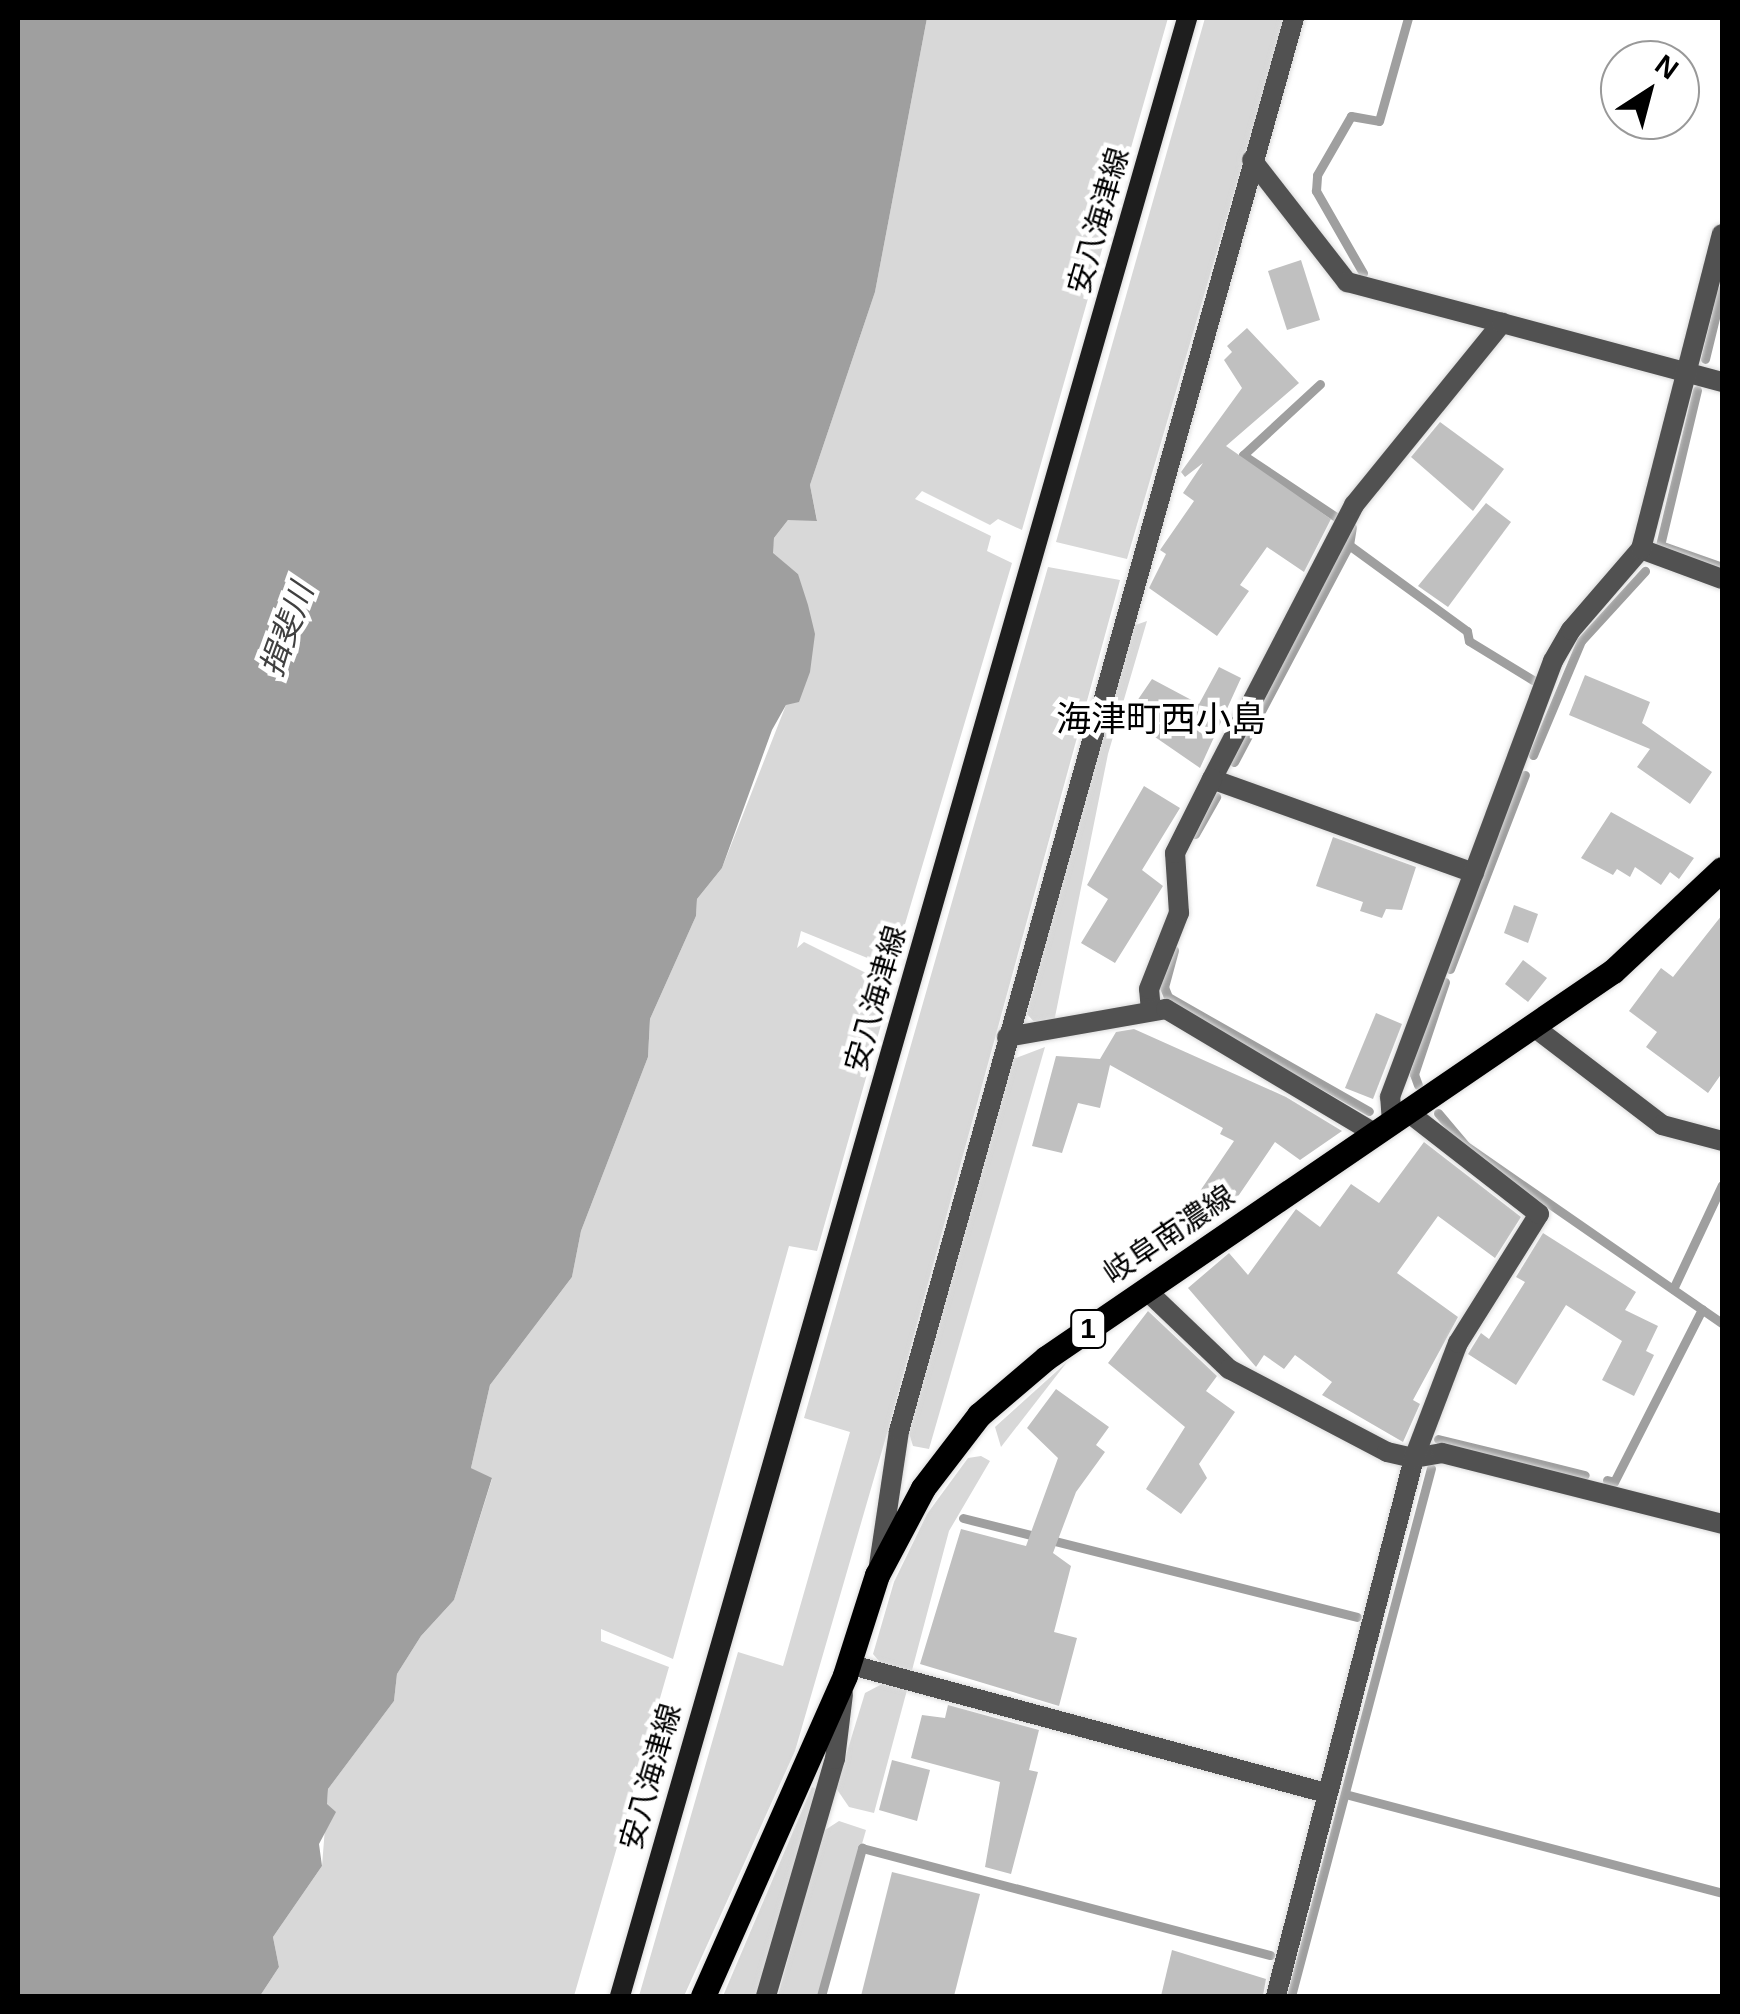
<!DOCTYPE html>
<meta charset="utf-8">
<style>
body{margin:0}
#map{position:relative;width:1740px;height:2014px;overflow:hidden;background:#fff;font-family:Helvetica,"Noto Sans JP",sans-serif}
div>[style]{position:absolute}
.green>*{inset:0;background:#d8d8d8}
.water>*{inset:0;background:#9f9f9f}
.stream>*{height:9px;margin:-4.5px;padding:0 4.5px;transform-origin:4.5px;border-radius:4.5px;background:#9f9f9f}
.building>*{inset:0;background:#c0c0c0}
.roads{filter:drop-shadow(0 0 2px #dbdbdb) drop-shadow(0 0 2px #dbdbdb)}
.minor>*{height:20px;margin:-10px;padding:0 10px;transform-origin:10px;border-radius:10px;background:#515151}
.secondary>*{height:20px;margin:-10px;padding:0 10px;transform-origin:10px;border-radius:10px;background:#1e1e1e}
.primary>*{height:25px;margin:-12.5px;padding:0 12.5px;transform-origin:12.5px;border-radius:12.5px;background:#000}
span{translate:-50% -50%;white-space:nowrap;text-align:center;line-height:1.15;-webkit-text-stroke:9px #fff;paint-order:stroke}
.shield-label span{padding:2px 8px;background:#fff;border:2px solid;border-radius:8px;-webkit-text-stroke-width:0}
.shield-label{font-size:28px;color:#000;font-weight:700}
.street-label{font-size:30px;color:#000}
.water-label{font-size:32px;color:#404040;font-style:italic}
.quarter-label{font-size:35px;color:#000}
.frame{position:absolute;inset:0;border:20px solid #000;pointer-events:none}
.north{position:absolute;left:1600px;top:40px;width:100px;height:100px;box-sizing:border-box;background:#fff;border:2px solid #999;border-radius:50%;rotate:36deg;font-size:28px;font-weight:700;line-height:40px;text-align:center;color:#000}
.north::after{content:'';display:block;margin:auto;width:35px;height:45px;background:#000;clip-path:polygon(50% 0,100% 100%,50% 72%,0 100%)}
</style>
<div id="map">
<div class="green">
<i style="clip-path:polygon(927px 18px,1168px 18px,1022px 530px,998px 519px,990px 525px,922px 491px,915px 499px,991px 536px,987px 551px,1012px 563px,892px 968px,801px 931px,797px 948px,804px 942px,892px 986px,817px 1251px,789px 1246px,673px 1659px,601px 1629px,601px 1641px,669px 1667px,574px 1996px,260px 1996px,279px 1967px,273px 1937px,322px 1866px,328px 1789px,394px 1701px,397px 1674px,421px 1636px,454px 1600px,492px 1479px,471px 1468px,490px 1385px,572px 1277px,581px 1231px,648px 1057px,650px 1019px,696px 916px,697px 899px,722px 868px,786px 705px,798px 574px,772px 553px,774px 538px,788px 520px,817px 520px,810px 485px,875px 292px)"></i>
<i style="clip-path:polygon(1205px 18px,1285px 18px,1127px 559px,1056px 542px)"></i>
<i style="clip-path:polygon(1048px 567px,1120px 580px,888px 1430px,795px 1751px,684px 1996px,639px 1996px,738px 1652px,783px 1666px,850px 1432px,804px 1418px)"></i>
<i style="clip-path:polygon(1147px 621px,1108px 754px,1054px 1022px,1037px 1025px,1027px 1014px,1127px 628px)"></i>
<i style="clip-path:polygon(1045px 1047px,929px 1449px,913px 1446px,909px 1433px,1013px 1059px)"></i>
<i style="clip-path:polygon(1067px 1362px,1001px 1447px,995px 1427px)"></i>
<i style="clip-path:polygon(981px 1456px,990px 1461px,949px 1531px,911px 1674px,885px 1668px,873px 1654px,894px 1582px,927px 1514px,968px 1458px)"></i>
<i style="clip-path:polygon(882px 1684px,907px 1690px,874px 1813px,849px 1807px,836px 1788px,865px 1693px)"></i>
<i style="clip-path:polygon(812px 1787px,820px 1790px,757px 1996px,723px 1996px)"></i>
<i style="clip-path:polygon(839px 1821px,866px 1830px,818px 1996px,778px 1996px,822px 1832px)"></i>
</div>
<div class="water">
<i style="clip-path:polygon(18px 18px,927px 18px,875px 292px,810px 485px,817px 521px,788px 520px,774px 538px,773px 553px,798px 574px,808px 605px,815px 634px,810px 672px,799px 702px,786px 705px,772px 730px,722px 868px,697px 899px,696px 916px,650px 1019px,648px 1057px,581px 1231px,572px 1277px,490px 1385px,471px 1468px,492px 1478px,454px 1600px,421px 1636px,397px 1674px,394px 1701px,328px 1789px,327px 1804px,336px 1812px,319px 1844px,322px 1866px,273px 1937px,279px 1967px,260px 1996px,18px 1996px)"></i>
</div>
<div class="stream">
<i style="left:1363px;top:273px;width:95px;rotate:-119.8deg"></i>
<i style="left:1316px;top:191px;width:16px;rotate:-86deg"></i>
<i style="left:1317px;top:175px;width:68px;rotate:-60deg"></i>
<i style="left:1351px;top:116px;width:28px;rotate:10deg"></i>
<i style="left:1379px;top:121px;width:107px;rotate:-74.3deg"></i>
<i style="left:1705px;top:359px;width:72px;rotate:-76.3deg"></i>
<i style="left:1320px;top:384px;width:105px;rotate:137.3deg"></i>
<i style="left:1243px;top:455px;width:115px;rotate:33.7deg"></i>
<i style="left:1697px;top:390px;width:159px;rotate:103.4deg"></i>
<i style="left:1660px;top:545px;width:66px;rotate:19.5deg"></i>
<i style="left:1349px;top:545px;width:18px;rotate:-81deg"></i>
<i style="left:1533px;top:755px;width:124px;rotate:-67.2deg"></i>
<i style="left:1581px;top:641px;width:95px;rotate:-47.6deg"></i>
<i style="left:1234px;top:762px;width:246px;rotate:-62.1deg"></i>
<i style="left:1349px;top:545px;width:146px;rotate:36.1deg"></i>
<i style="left:1467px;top:631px;width:10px;rotate:79deg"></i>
<i style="left:1469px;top:641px;width:75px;rotate:31.4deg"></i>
<i style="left:1195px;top:834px;width:43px;rotate:-60.4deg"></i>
<i style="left:1174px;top:950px;width:38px;rotate:105deg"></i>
<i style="left:1164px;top:987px;width:11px;rotate:68deg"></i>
<i style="left:1168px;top:997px;width:231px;rotate:29.6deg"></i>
<i style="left:1450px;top:969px;width:208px;rotate:-68.9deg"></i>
<i style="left:1418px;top:1085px;width:12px;rotate:-110deg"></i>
<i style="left:1414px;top:1074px;width:97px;rotate:-71.4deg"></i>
<i style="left:1438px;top:1113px;width:43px;rotate:49.7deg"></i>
<i style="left:1466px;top:1146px;width:311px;rotate:34.7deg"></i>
<i style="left:1673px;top:1289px;width:115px;rotate:-64.8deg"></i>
<i style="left:1438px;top:1439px;width:151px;rotate:13.8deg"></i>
<i style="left:1607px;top:1480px;width:7px;rotate:16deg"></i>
<i style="left:1614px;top:1482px;width:194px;rotate:-63deg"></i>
<i style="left:963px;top:1518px;width:406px;rotate:14.1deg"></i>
<i style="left:1345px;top:1794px;width:390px;rotate:14.7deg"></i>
<i style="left:821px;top:1996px;width:154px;rotate:-74.5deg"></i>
<i style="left:862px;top:1848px;width:422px;rotate:14.7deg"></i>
<i style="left:1291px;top:1996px;width:546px;rotate:-75.15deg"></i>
</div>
<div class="building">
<i style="clip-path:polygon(1301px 260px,1320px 320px,1287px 330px,1268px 271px)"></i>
<i style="clip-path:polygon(1247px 328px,1299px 383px,1226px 446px,1331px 519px,1304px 572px,1267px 547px,1240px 585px,1249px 591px,1217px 636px,1149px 588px,1166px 554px,1160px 550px,1194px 501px,1183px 493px,1203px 463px,1185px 477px,1181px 472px,1242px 388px,1224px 360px,1232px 352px,1227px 346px)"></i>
<i style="clip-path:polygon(1440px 422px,1504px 469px,1473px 511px,1411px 457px)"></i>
<i style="clip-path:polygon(1486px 503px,1511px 522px,1448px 607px,1418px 586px)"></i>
<i style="clip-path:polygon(1219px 667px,1241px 678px,1200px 768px,1126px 717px,1152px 679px,1199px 704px)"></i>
<i style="clip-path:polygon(1585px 675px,1650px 702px,1642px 723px,1712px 772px,1690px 804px,1637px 767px,1650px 749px,1569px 715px)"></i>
<i style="clip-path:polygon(1144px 786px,1180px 808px,1142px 870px,1163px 886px,1115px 963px,1081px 943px,1108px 899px,1087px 885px)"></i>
<i style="clip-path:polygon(1611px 812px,1694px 858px,1679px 879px,1670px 872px,1661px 885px,1635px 867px,1630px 877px,1617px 869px,1613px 875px,1581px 858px)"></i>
<i style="clip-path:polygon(1333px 837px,1416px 867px,1402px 910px,1386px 909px,1382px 918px,1360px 911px,1363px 902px,1316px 886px)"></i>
<i style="clip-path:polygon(1514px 905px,1538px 914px,1528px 943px,1504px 933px)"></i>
<i style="clip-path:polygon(1722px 915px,1722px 1073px,1708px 1093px,1646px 1047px,1657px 1032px,1629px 1011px,1661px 968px,1673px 977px)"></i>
<i style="clip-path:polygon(1523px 960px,1547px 978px,1528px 1002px,1505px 984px)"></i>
<i style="clip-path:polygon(1376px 1013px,1402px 1024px,1373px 1099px,1345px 1088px)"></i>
<i style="clip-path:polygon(1134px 1029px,1286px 1097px,1342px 1131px,1300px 1160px,1275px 1142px,1226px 1214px,1198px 1194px,1234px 1141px,1220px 1134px,1223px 1128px,1110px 1065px,1100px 1108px,1078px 1103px,1062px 1153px,1032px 1146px,1056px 1056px,1100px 1059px,1116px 1032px)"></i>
<i style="clip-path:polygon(1424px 1142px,1521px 1217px,1495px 1258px,1438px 1216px,1397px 1273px,1458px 1317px,1413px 1400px,1420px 1404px,1403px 1442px,1322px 1395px,1332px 1382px,1295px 1355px,1284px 1369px,1264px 1355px,1256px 1367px,1188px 1288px,1229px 1253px,1248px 1275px,1296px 1209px,1320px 1227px,1351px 1184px,1379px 1203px)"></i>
<i style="clip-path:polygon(1543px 1233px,1636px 1292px,1625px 1310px,1658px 1326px,1646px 1351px,1654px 1355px,1634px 1396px,1602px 1380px,1622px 1341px,1566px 1305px,1516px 1385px,1468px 1354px,1481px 1333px,1489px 1339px,1525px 1282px,1516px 1277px)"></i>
<i style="clip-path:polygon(1148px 1311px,1217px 1376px,1206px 1391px,1235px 1412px,1199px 1464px,1207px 1478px,1181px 1514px,1146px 1489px,1185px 1427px,1108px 1363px)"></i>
<i style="clip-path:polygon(1056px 1389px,1109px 1427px,1096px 1445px,1105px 1452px,1076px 1492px,1053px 1553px,1071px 1566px,1054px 1632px,1077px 1638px,1059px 1706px,920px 1664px,961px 1529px,1026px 1546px,1058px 1458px,1027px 1428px)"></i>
<i style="clip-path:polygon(948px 1705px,1039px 1730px,1029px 1770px,1038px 1772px,1011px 1874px,985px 1867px,1000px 1782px,911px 1758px,922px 1715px,945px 1718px)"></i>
<i style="clip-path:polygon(892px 1760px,930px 1770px,917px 1821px,879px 1810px)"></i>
<i style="clip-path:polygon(892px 1872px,980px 1894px,954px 1996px,861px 1996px)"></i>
<i style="clip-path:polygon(1172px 1950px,1266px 1979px,1263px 1996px,1161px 1996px)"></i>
</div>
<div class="roads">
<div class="minor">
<i style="left:1252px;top:160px;width:155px;rotate:52.1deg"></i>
<i style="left:1347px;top:282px;width:160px;rotate:14.8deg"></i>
<i style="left:1641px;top:549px;width:86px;rotate:20.3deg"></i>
<i style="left:1474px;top:873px;width:278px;rotate:-160.3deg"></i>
<i style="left:1212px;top:779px;width:309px;rotate:-62.6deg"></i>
<i style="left:1354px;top:505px;width:235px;rotate:-50.9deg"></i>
<i style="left:1502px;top:323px;width:228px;rotate:15deg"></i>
<i style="left:1151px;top:1011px;width:22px;rotate:-95deg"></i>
<i style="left:1149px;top:989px;width:82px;rotate:-68.5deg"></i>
<i style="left:1179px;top:913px;width:60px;rotate:-93.8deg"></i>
<i style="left:1175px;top:853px;width:83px;rotate:-63.4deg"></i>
<i style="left:1534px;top:1027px;width:161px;rotate:37.4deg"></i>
<i style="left:1662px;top:1125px;width:62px;rotate:14.9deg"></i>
<i style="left:1007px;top:1037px;width:161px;rotate:-10deg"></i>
<i style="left:1166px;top:1009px;width:244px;rotate:30.8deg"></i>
<i style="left:1392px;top:1123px;width:26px;rotate:-94deg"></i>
<i style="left:1390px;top:1097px;width:465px;rotate:-69.5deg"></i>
<i style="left:1553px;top:661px;width:36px;rotate:-60deg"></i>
<i style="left:1571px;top:630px;width:107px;rotate:-49.2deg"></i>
<i style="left:1641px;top:549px;width:325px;rotate:-75.6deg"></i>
<i style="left:1146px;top:1290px;width:115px;rotate:43.6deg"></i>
<i style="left:1229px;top:1369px;width:178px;rotate:27.7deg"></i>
<i style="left:1387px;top:1452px;width:28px;rotate:13deg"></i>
<i style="left:1414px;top:1458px;width:28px;rotate:-10deg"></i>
<i style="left:1442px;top:1453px;width:289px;rotate:14.2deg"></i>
<i style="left:879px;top:1565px;width:135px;rotate:-81.5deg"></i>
<i style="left:899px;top:1431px;width:1467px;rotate:-74.38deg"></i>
<i style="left:848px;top:1664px;width:496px;rotate:15.1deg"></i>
<i style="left:766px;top:1996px;width:247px;rotate:-73.8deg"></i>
<i style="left:835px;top:1759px;width:65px;rotate:-83deg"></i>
<i style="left:1276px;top:1996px;width:555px;rotate:-75.61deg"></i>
<i style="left:1414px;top:1458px;width:123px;rotate:-69.1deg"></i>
<i style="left:1458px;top:1343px;width:152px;rotate:-57.9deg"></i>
<i style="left:1539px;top:1214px;width:166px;rotate:-142.1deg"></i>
</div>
<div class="secondary">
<i style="left:620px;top:1996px;width:2058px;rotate:-74deg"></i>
</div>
<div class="primary">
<i style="left:703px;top:1996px;width:351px;rotate:-66.1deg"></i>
<i style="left:845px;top:1675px;width:105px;rotate:-72.3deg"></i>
<i style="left:877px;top:1575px;width:98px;rotate:-62.1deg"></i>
<i style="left:923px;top:1488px;width:92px;rotate:-52.5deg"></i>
<i style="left:979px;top:1415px;width:88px;rotate:-40.4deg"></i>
<i style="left:1046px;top:1358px;width:686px;rotate:-34.32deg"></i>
<i style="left:1613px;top:971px;width:149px;rotate:-43.1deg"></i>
</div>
</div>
<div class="shield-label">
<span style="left:1088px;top:1329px">1</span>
</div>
<div class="street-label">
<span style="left:1099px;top:221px;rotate:-74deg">安八海津線</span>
<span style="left:876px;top:999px;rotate:-74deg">安八海津線</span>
<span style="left:1169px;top:1235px;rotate:-34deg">岐阜南濃線</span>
<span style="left:651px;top:1777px;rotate:-74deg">安八海津線</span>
</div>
<div class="water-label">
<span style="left:287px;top:630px;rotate:-70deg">揖斐川</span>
</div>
<div class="quarter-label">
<span style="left:1161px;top:719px">海津町西小島</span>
</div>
<div class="frame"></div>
<div class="north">N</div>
</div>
